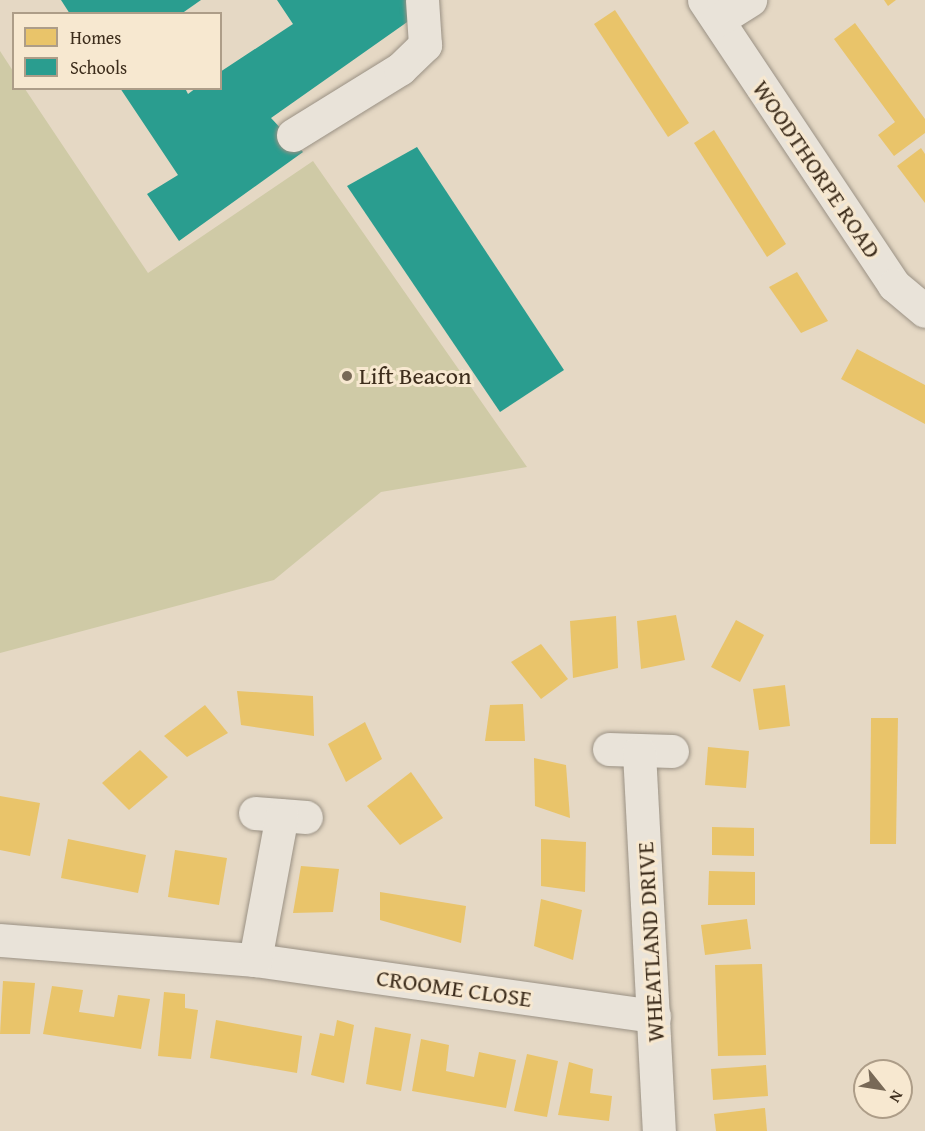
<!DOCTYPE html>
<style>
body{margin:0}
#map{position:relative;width:925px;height:1131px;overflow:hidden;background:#e5d8c4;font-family:"Gentium Book Plus",serif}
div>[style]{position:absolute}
.green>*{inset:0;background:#cfcaa6}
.homes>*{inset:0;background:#e9c46a}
.schools>*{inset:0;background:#2a9d8f}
.roads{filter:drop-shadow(0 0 2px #9a9184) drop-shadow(0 0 2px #9a9184)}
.minor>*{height:33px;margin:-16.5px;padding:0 16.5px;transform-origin:16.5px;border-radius:16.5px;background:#e9e3d9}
.dots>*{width:16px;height:16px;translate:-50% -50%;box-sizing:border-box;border:3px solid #f7e8d0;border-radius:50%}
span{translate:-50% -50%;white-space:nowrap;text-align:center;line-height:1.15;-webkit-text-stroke:6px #f7e8d0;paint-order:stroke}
.street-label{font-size:24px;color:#3d2d1c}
.poi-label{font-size:24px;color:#3d2d1c}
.left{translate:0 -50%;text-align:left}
.legend{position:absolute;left:12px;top:12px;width:210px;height:78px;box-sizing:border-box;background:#f7e8d0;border:2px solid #ad9d88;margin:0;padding:8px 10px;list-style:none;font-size:18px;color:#3d2d1c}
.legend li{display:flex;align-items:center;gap:12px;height:30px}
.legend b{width:30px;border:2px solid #ad9d88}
.north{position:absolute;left:853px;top:1059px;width:60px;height:60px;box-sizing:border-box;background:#f7e8d0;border:2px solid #ad9d88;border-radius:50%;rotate:120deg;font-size:16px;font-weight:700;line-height:24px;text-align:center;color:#3d2d1c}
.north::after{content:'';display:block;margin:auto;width:21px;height:27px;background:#786957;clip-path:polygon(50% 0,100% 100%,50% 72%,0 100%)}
</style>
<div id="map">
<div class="green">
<i style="clip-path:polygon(0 51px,13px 71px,14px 88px,25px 89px,148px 273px,313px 161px,527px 467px,381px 492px,274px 580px,0 653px)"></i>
</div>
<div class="homes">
<i style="clip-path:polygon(884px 0,896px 0,888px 6px)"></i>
<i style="clip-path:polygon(615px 10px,689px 123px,668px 137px,594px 24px)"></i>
<i style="clip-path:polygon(855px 23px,925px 119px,925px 133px,894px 156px,878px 135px,895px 122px,834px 39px)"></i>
<i style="clip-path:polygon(714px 130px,786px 244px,767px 257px,694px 143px)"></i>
<i style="clip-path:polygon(921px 148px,925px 154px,925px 203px,897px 166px)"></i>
<i style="clip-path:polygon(797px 272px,828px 321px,801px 333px,769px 287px)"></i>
<i style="clip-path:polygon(857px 349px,925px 385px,925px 424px,841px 379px)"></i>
<i style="clip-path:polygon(676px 615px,685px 660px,641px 669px,637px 621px)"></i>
<i style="clip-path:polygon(616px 616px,618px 668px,573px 678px,570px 621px)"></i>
<i style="clip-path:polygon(736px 620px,764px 635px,740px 682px,711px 667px)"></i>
<i style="clip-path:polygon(541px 644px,568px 679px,541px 699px,511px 662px)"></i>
<i style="clip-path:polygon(785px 685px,790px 726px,759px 730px,753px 689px)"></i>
<i style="clip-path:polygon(237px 691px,313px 696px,314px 736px,241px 725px)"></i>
<i style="clip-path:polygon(523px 704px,525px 741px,485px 741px,490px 705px)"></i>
<i style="clip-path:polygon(205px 705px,228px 733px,187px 757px,164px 736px)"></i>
<i style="clip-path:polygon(871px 718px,898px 718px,896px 844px,870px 844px)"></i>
<i style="clip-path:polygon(365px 722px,382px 759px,346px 782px,328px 744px)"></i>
<i style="clip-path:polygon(708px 747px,749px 751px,746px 788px,705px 785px)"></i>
<i style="clip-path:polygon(140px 750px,168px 777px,129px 810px,102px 783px)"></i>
<i style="clip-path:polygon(534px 758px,566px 765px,570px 818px,535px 806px)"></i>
<i style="clip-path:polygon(411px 772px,443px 818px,400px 845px,367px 806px)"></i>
<i style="clip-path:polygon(0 796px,40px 803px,30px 856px,0 850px)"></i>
<i style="clip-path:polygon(712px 827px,754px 828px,754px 856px,712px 855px)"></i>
<i style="clip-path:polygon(68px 839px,146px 855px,138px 893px,61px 878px)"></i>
<i style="clip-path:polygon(541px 839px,586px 842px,585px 892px,541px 886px)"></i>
<i style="clip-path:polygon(175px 850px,227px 858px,219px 905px,168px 897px)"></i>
<i style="clip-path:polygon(301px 866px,339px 869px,333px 912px,293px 913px)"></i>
<i style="clip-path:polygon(709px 871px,755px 872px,755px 905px,708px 905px)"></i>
<i style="clip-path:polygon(380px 892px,466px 906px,461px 943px,380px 920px)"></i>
<i style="clip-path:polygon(541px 899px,582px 910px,573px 960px,534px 946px)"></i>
<i style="clip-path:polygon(747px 919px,751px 949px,705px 955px,701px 925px)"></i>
<i style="clip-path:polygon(762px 964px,766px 1055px,718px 1056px,715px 965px)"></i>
<i style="clip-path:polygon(3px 981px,35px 983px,30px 1034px,0 1034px)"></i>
<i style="clip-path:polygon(52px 986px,83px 990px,79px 1012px,114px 1017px,118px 995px,150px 999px,141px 1049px,43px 1034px)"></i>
<i style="clip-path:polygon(164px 992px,185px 994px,185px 1008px,198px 1010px,191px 1059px,158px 1056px)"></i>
<i style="clip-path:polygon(216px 1020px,302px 1036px,297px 1073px,210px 1058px)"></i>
<i style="clip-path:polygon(337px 1020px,354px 1025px,344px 1083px,311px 1075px,320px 1033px,334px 1036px)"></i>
<i style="clip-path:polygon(375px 1027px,411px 1034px,401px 1091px,366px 1084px)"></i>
<i style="clip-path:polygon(421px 1039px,449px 1045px,446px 1071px,474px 1077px,479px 1052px,516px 1060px,506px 1108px,412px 1091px)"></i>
<i style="clip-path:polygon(527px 1054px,558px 1061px,547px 1117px,514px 1111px)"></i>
<i style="clip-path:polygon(569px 1062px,593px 1069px,590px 1093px,612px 1096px,609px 1121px,558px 1115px)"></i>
<i style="clip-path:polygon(766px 1065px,768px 1096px,713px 1100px,711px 1069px)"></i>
<i style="clip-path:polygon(765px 1108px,767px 1131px,716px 1131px,714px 1114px)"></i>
</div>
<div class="schools">
<i style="clip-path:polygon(61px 0,201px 0,181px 14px,70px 14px)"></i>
<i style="clip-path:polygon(277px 0,412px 0,420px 13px,271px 118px,303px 152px,179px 241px,147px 194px,178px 175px,120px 88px,185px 88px,188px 94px,196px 88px,220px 88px,220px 72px,293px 24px)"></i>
<i style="clip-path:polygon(417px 147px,564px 370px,500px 412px,347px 186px)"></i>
</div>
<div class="roads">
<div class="minor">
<i style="left:704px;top:0;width:343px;rotate:56.3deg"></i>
<i style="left:894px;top:285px;width:40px;rotate:40deg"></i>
<i style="left:718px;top:20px;width:38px;rotate:-32deg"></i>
<i style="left:293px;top:135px;width:126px;rotate:-31.7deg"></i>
<i style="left:400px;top:69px;width:35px;rotate:-44deg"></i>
<i style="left:425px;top:45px;width:45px;rotate:-93.8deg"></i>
<i style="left:609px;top:749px;width:63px;rotate:1.8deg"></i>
<i style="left:639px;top:752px;width:380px;rotate:87deg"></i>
<i style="left:255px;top:813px;width:51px;rotate:4.5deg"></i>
<i style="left:0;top:940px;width:256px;rotate:4.5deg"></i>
<i style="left:255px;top:960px;width:403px;rotate:8deg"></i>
<i style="left:255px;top:960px;width:147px;rotate:-79.5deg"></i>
</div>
</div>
<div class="dots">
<i style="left:347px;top:376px;background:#786957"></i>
</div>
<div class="street-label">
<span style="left:817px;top:169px;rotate:56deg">WOODTHORPE ROAD</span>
<span style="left:650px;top:942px;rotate:-93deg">WHEATLAND DRIVE</span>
<span style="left:454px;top:988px;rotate:8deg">CROOME CLOSE</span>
</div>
<div class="poi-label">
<span class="left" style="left:359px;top:376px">Lift Beacon</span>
</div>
<ul class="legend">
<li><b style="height:16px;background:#e9c46a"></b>Homes</li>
<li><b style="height:16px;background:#2a9d8f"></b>Schools</li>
</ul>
<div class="north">N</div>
</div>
